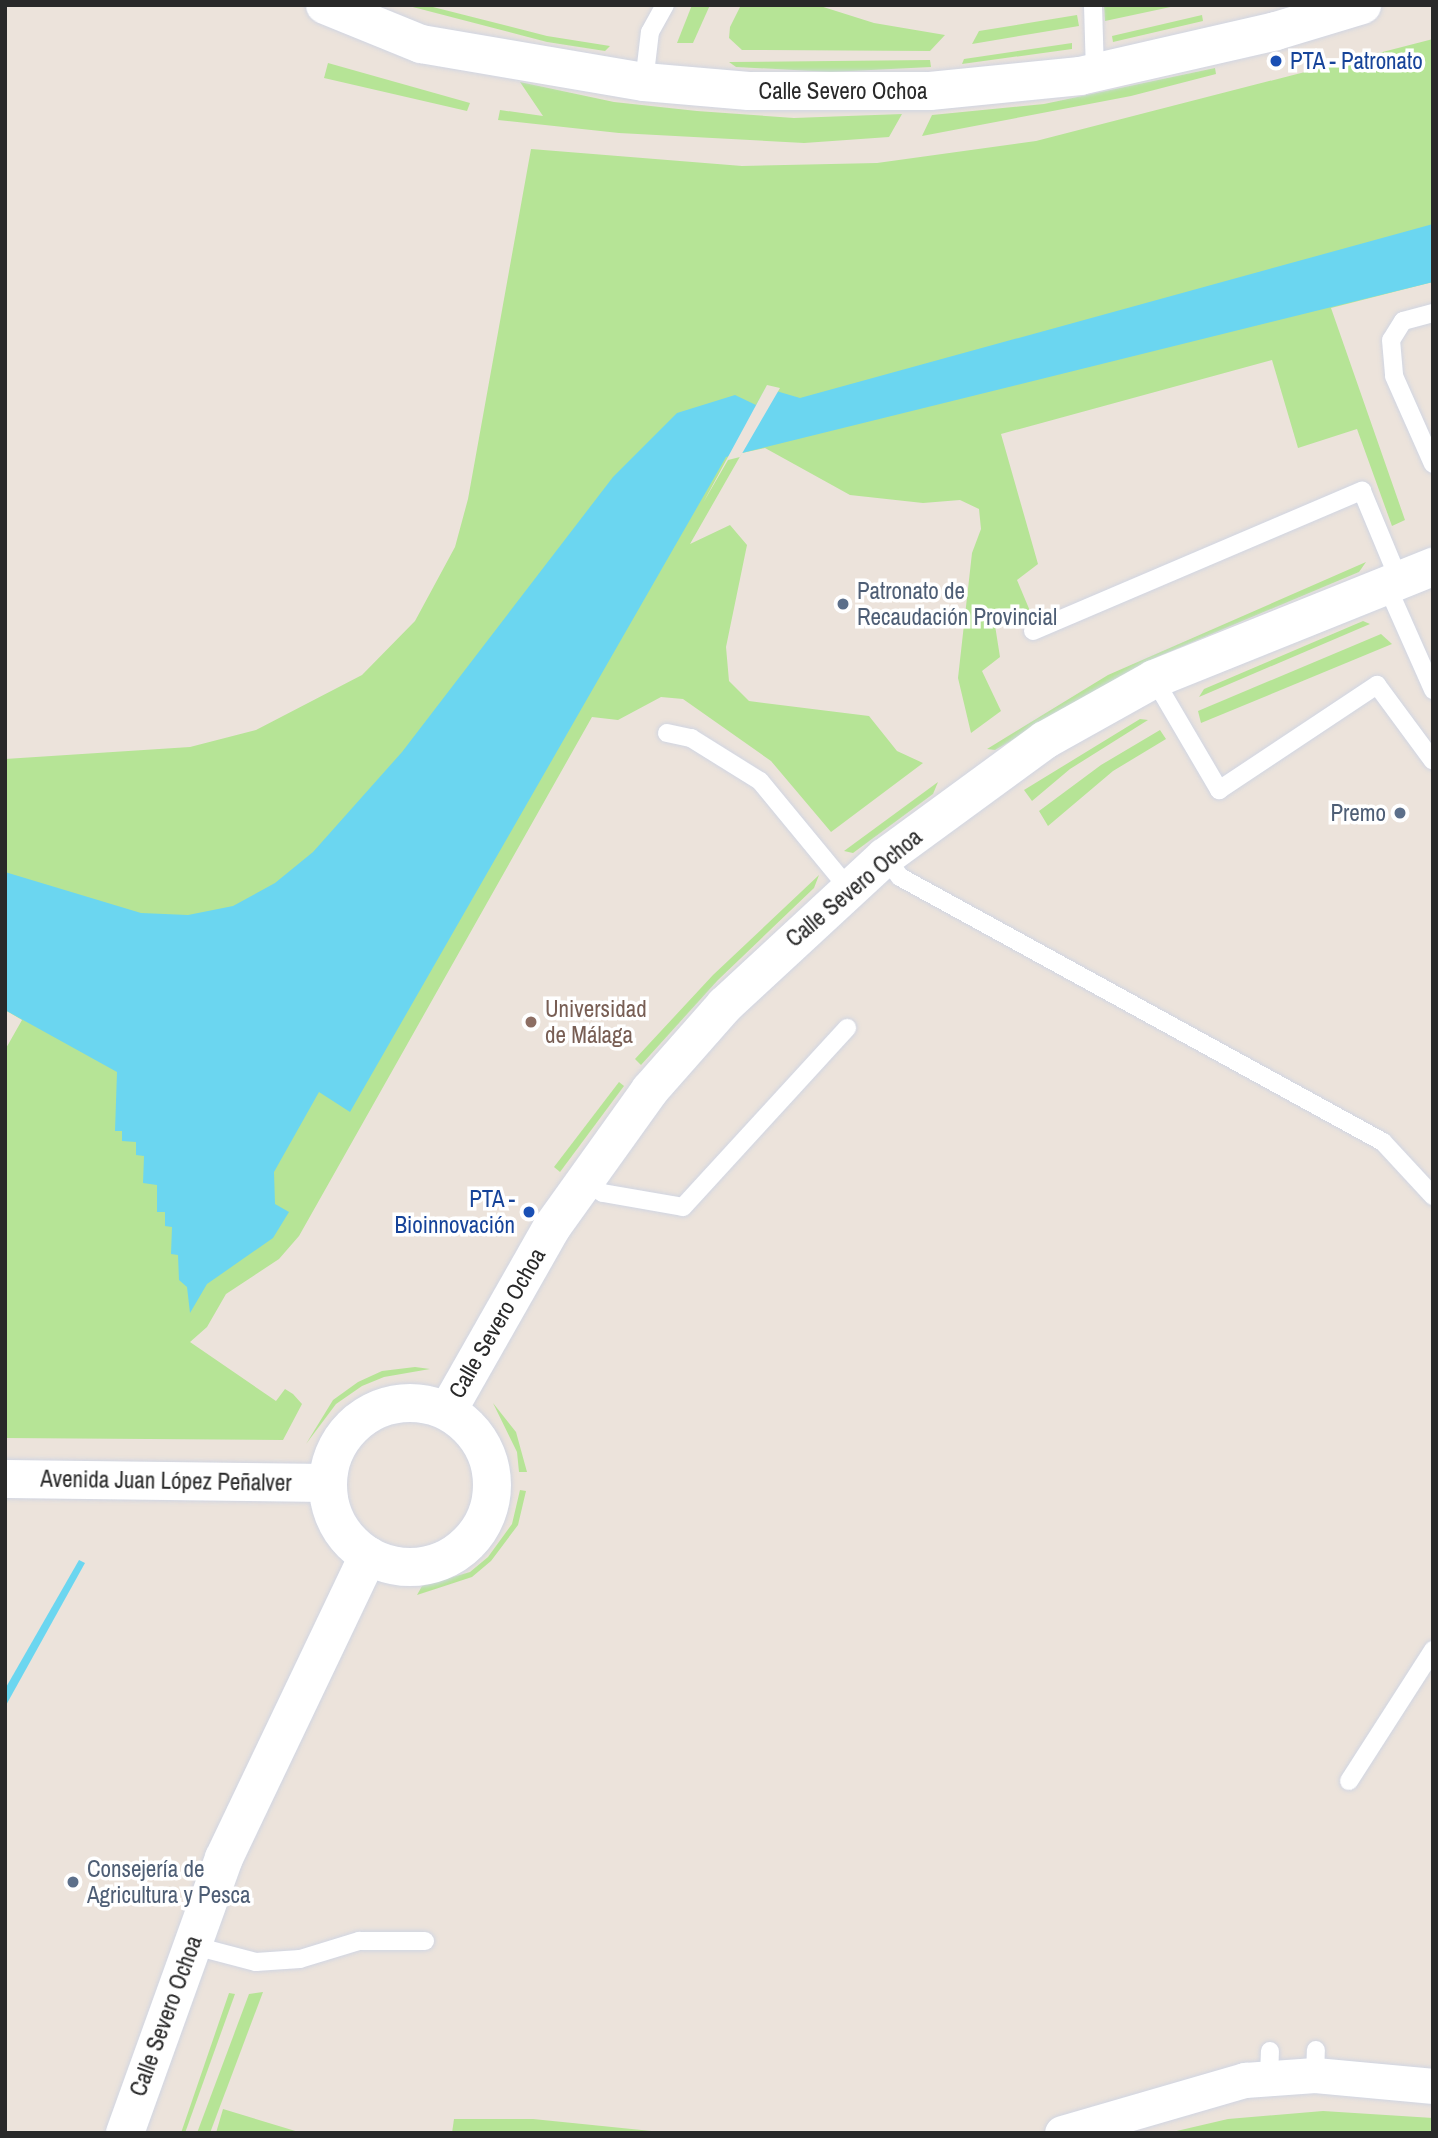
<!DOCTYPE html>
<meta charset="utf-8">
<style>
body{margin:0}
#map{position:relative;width:1438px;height:2138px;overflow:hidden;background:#ece3db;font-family:"Archivo Narrow",sans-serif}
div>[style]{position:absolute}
.green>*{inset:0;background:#b6e496}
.water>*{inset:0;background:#6bd6f0}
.pier>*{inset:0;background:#ece3db}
.roads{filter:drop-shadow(0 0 2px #d0d5e2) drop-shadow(0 0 2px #d0d5e2)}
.lane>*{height:18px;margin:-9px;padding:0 9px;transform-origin:9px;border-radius:9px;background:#fff}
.street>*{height:35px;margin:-17.5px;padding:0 17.5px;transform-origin:17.5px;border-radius:17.5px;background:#fff}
.secondary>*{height:38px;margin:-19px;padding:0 19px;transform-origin:19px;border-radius:19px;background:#fff}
.secondary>.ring{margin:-19px;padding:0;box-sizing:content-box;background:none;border:38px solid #fff;border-radius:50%}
.dots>*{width:19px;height:19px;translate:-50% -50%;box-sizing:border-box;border:4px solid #fff;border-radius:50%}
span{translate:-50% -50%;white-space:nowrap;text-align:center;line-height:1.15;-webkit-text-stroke:7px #fff;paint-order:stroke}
.transit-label{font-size:23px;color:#164399}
.left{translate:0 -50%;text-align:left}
.right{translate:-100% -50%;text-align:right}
.street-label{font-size:23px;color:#292929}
.service-label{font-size:23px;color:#4e5e75}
.education-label{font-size:23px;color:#785e54}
.frame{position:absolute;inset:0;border:7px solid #292929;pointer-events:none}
</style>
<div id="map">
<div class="green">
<i style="clip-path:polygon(405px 5px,425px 5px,547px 36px,610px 46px,605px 51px,547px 42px)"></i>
<i style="clip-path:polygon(692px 5px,710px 5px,693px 43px,677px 43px)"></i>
<i style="clip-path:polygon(741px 5px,817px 5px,874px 23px,945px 35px,930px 51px,742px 50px,729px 38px,730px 27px)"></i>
<i style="clip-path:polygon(1104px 5px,1180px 5px,1105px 21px)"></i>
<i style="clip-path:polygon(1077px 15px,1079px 26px,972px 44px,979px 31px)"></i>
<i style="clip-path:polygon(1202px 15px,1203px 21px,1113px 42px,1112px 36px)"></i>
<i style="clip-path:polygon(1433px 39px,1433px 282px,1331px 308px,1405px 520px,1392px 526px,1357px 429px,1298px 448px,1272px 360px,1001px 434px,1038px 564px,1017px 580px,1030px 611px,994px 619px,1000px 657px,982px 671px,1001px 711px,971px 733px,958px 678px,972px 553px,981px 529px,979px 509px,960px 500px,923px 503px,850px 495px,765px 448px,742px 453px,690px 544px,730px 525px,747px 545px,726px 647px,729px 681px,749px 701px,869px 716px,897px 751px,923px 763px,831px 832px,771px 761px,683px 699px,661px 697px,618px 720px,592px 717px,299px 1236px,279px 1259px,226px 1294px,207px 1327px,190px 1342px,276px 1401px,285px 1389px,293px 1394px,302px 1404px,283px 1440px,5px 1438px,5px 1050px,22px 1020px,5px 1010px,5px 759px,190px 747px,256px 730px,362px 675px,415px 621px,455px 547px,468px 499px,531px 149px,742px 166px,877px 163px,1036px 141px)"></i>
<i style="clip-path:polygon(1072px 43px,1072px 49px,962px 64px,964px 59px)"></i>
<i style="clip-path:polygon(930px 60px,931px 67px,831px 72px,736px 67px,729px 62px)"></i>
<i style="clip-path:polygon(328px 63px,470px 103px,467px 111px,324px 78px)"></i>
<i style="clip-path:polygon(1215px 68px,1216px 74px,1131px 96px,922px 136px,932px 115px,1044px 104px)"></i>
<i style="clip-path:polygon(520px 82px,614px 102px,697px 111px,794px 118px,902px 114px,889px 137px,804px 143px,619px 133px,498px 120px,500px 110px,543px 116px)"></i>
<i style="clip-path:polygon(1366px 562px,1359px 572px,1157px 657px,995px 750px,987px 749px,1108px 675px)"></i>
<i style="clip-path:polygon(1363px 621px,1370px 624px,1199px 697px,1204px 689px)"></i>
<i style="clip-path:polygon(1381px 634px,1392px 644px,1201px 723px,1198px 711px)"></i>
<i style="clip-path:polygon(1140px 719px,1148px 720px,1070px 769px,1032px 801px,1024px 790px)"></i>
<i style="clip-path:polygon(1160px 730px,1166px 739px,1113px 771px,1048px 826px,1039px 811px,1101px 765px)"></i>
<i style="clip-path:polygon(938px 782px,933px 794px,853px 853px,844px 851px)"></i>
<i style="clip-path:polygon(819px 875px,814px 888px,718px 980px,641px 1065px,635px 1059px,713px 975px)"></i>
<i style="clip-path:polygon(619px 1082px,624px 1086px,560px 1172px,554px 1167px)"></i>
<i style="clip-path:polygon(415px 1367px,430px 1369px,384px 1377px,362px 1386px,336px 1404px,306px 1444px,333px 1400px,358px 1382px,382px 1371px)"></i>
<i style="clip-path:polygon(493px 1403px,516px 1432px,527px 1472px,519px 1472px,517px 1452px)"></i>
<i style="clip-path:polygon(520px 1490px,526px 1491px,518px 1525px,491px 1561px,472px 1577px,417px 1595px,422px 1586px,470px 1572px,488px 1557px,512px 1524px)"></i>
<i style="clip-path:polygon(263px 1992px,210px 2133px,197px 2133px,249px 1994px)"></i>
<i style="clip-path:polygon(229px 1993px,235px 1994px,185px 2133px,181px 2133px)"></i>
<i style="clip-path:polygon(223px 2109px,302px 2133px,216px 2133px)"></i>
<i style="clip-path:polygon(1323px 2111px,1433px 2118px,1433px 2133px,1168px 2133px,1228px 2119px)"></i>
<i style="clip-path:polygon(454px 2119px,533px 2119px,671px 2133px,452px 2133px)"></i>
</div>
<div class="water">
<i style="clip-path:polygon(1433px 224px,1433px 282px,726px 457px,350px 1112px,319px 1092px,274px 1172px,275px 1204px,289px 1212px,273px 1238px,207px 1284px,190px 1313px,187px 1287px,179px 1280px,178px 1255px,171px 1254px,172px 1227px,165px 1226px,165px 1212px,157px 1212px,157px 1185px,143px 1183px,144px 1156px,136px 1155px,136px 1142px,122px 1141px,122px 1131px,115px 1131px,117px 1072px,5px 1010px,5px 872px,141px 913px,188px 915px,233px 906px,275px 883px,313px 852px,402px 752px,613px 477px,677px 413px,735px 395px,756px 405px,766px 388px,800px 398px)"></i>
<i style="clip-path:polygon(79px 1560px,85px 1563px,5px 1707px,5px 1689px)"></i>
</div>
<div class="pier">
<i style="clip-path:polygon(767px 385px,780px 388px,740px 457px,728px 460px,703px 503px)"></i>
</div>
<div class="roads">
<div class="lane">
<i style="left:1093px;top:5px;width:67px;rotate:88.3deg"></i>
<i style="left:644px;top:82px;width:50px;rotate:-83.2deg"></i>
<i style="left:650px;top:32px;width:31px;rotate:-61deg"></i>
<i style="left:1433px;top:313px;width:31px;rotate:165deg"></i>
<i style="left:1403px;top:321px;width:22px;rotate:122deg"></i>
<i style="left:1391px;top:340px;width:36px;rotate:85deg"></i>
<i style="left:1394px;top:376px;width:96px;rotate:66.1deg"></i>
<i style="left:1387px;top:586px;width:114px;rotate:66.1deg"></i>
<i style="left:1033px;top:631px;width:358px;rotate:-23.1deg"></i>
<i style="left:1362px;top:491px;width:96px;rotate:67.4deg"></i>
<i style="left:1154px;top:679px;width:129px;rotate:59.6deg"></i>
<i style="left:1219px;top:790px;width:190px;rotate:-33.6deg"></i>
<i style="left:1377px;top:685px;width:94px;rotate:53.6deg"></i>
<i style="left:667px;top:733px;width:25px;rotate:12deg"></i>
<i style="left:691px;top:738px;width:81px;rotate:31.9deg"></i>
<i style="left:760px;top:781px;width:140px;rotate:50.5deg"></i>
<i style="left:885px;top:857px;width:25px;rotate:53deg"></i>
<i style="left:900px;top:877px;width:551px;rotate:28.75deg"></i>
<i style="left:1383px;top:1142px;width:74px;rotate:47.2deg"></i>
<i style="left:583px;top:1181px;width:23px;rotate:31deg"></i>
<i style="left:603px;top:1193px;width:81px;rotate:9.9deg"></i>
<i style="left:683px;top:1207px;width:243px;rotate:-47.5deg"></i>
<i style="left:1349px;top:1781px;width:156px;rotate:-57.3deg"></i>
<i style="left:191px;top:1945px;width:67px;rotate:14.7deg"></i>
<i style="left:256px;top:1962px;width:44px;rotate:-3.9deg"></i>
<i style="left:300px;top:1959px;width:62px;rotate:-17deg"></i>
<i style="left:359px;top:1941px;width:66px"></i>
<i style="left:1315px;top:2075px;width:25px;rotate:-88deg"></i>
<i style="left:1269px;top:2078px;width:27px;rotate:-88deg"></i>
</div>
<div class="street">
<i style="left:1062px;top:2133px;width:191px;rotate:-16.2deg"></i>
<i style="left:1245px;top:2080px;width:70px;rotate:-4.1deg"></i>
<i style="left:1315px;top:2075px;width:119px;rotate:5.3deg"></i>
</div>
<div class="secondary">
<i style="left:325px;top:5px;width:104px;rotate:22.1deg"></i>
<i style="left:421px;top:44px;width:226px;rotate:9.7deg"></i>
<i style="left:644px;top:82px;width:105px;rotate:4.9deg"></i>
<i style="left:749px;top:91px;width:181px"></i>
<i style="left:930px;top:91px;width:151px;rotate:-5.7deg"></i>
<i style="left:1080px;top:76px;width:201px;rotate:-12.9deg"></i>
<i style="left:1276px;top:31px;width:90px;rotate:-16.8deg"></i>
<i class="ring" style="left:328px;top:1403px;width:126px;height:126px"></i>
<i style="left:448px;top:1410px;width:210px;rotate:-60.4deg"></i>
<i style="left:552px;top:1227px;width:168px;rotate:-54.4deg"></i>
<i style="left:650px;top:1090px;width:113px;rotate:-48.6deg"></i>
<i style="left:725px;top:1005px;width:218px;rotate:-42.8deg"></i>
<i style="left:885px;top:857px;width:198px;rotate:-36.2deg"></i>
<i style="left:1045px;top:740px;width:125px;rotate:-29.2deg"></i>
<i style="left:1154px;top:679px;width:301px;rotate:-21.9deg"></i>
<i style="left:5px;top:1479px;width:322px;rotate:0.7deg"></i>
<i style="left:125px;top:2133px;width:292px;rotate:-70.2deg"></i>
<i style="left:224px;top:1858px;width:335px;rotate:-64.5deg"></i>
</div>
</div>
<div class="dots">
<i style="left:1276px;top:61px;background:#1a4fb4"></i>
<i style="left:843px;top:604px;background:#5c6f8a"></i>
<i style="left:1400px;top:813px;background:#5c6f8a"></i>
<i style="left:531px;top:1022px;background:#8d6e63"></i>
<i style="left:529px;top:1212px;background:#1a4fb4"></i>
<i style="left:73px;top:1882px;background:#5c6f8a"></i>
</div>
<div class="transit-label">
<span class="left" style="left:1290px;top:61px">PTA - Patronato</span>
<span class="right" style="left:515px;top:1212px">PTA -<br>Bioinnovación</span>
</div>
<div class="street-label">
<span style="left:843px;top:91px">Calle Severo Ochoa</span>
<span style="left:854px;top:888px;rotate:-40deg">Calle Severo Ochoa</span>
<span style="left:497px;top:1323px;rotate:-60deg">Calle Severo Ochoa</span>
<span style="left:166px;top:1481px;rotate:1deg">Avenida Juan López Peñalver</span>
<span style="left:166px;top:2016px;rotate:-70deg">Calle Severo Ochoa</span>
</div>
<div class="service-label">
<span class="left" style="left:857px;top:604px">Patronato de<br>Recaudación Provincial</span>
<span class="right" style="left:1386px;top:813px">Premo</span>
<span class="left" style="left:87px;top:1882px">Consejería de<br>Agricultura y Pesca</span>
</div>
<div class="education-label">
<span class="left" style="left:545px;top:1022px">Universidad<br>de Málaga</span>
</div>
<div class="frame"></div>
</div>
